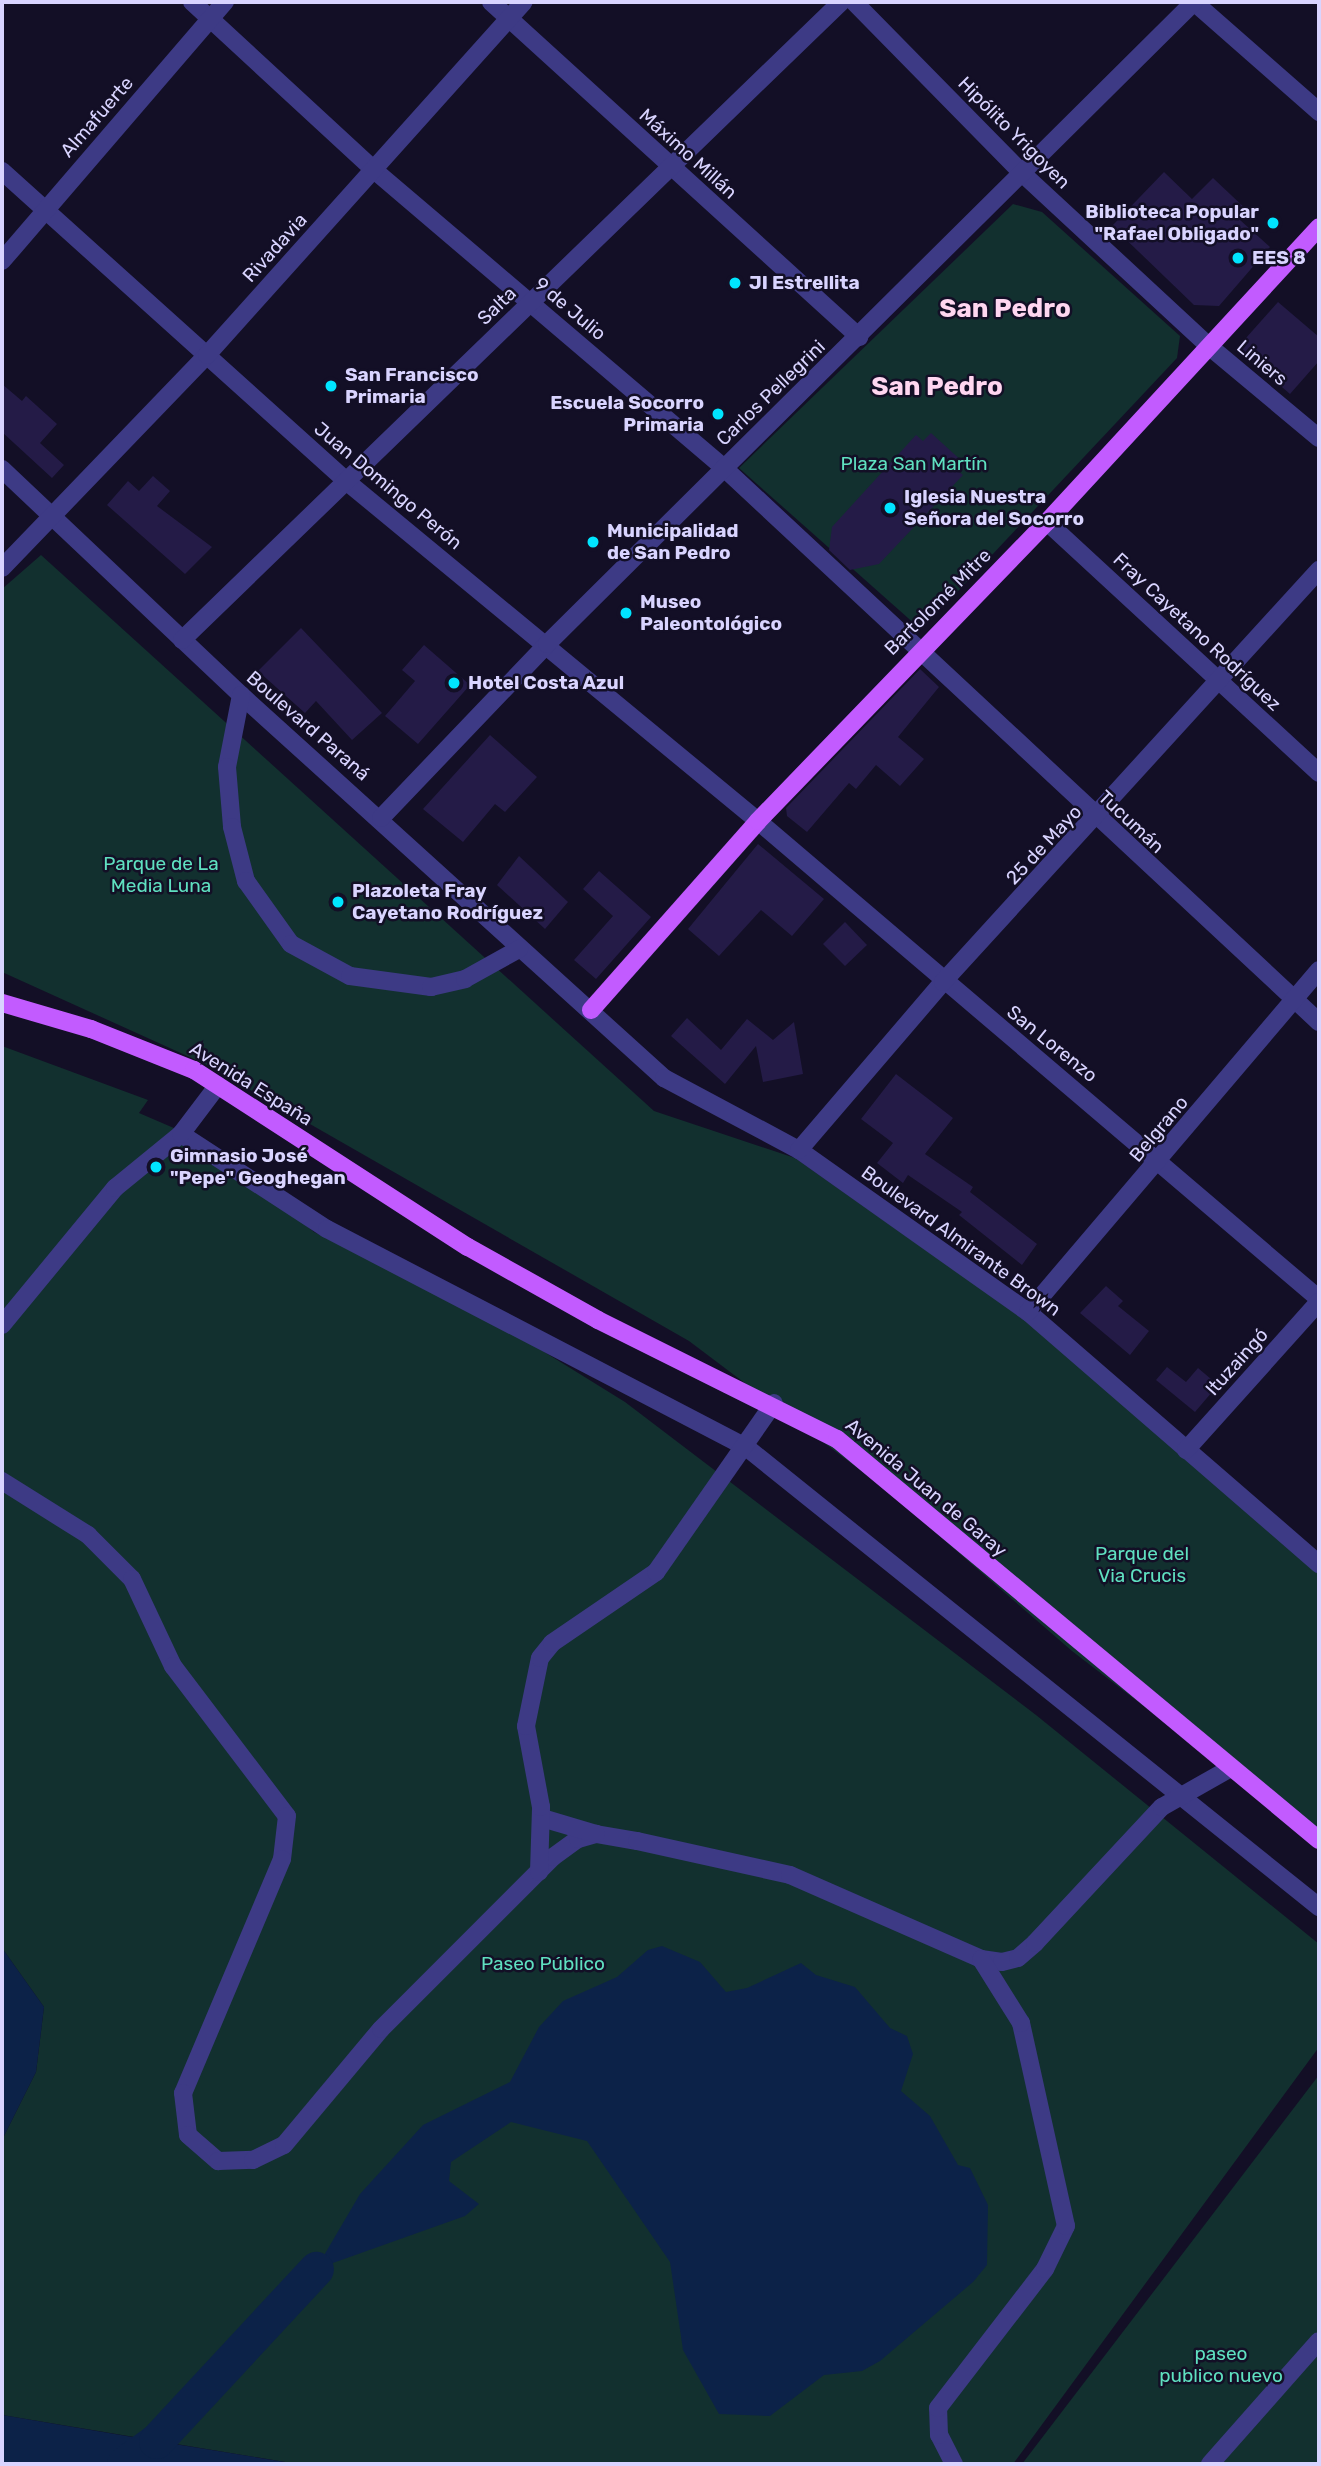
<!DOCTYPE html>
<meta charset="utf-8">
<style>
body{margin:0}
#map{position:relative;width:1321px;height:2466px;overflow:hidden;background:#130f26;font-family:Rubik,sans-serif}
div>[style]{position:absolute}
.green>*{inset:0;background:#12302f}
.water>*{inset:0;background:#0c2248}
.river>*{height:35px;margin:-17.5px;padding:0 17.5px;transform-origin:17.5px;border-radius:17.5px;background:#0c2248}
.building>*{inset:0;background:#241b47}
.minor>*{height:18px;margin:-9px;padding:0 9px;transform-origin:9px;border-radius:9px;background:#3d3a85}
.major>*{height:18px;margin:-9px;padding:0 9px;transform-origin:9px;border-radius:9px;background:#c25bff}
.dots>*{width:19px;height:19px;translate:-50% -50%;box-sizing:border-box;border:4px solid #130f26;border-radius:50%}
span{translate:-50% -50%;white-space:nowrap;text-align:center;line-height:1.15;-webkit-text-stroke:5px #130f26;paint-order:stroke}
.street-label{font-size:19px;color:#d9d4ff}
.poi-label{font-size:19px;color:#d9d4ff;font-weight:700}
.right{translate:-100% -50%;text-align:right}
.left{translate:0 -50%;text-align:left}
.park-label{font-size:19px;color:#5fe0c0}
.district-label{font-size:26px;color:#ffd6f0;font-weight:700}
.frame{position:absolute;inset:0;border:4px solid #d9d4ff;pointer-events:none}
</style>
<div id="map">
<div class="green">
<i style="clip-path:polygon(1013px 204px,1042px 212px,1180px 336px,1177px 358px,929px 622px,917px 626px,739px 468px)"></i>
<i style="clip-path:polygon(41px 555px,654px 1111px,795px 1158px,1022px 1318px,1319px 1571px,1319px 1841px,1072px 1651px,884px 1488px,689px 1341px,205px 1064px,2px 972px,2px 589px)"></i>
<i style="clip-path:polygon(2px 1046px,148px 1100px,139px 1113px,197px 1138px,314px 1232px,478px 1311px,625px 1402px,1036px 1715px,1319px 1944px,1319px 2047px,1013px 2464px,297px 2464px,2px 2415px,2px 2140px,36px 2072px,44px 2007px,2px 1948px)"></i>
<i style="clip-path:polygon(1319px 2075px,1319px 2464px,1022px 2464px)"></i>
</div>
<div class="water">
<i style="clip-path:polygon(662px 1946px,700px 1962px,726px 1992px,747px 1988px,801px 1963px,816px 1975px,855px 1987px,890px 2028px,907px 2036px,913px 2054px,901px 2091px,930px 2116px,958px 2165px,970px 2168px,988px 2205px,987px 2265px,973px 2282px,880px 2361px,862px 2371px,824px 2375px,770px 2416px,719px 2414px,683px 2350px,670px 2262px,587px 2141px,511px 2122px,451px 2162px,449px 2181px,479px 2204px,465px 2216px,316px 2269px,360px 2194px,423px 2125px,510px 2082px,539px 2027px,563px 2001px,617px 1977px,648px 1950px)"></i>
<i style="clip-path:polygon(2px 1948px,44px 2007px,36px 2072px,2px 2140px)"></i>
<i style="clip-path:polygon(2px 2415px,156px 2441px,297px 2464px,2px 2464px)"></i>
</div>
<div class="river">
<i style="left:124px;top:2464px;width:39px;rotate:-36deg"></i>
<i style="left:156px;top:2441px;width:235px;rotate:-47.1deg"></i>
</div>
<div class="building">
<i style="clip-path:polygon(1164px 172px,1192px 199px,1213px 178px,1248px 211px,1240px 220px,1270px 247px,1219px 306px,1194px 305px,1112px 226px)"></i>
<i style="clip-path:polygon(1278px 302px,1319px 337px,1319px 361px,1290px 394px,1237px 348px)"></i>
<i style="clip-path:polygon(2px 384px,22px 401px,26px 396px,57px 424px,40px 443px,64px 465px,52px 478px,2px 432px)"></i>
<i style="clip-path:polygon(931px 433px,964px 463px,957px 470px,963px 475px,879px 564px,850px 570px,829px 550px,832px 527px,916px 435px,923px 441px)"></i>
<i style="clip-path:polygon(153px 476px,170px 491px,157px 506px,212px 547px,185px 574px,107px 505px,128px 481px,139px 491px)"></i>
<i style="clip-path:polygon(301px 628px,382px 713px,352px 740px,316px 701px,305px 713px,258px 671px)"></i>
<i style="clip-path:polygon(424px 645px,470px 685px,418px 744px,385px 716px,415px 681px,402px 670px)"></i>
<i style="clip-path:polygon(920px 669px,939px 687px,898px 737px,924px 759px,900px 786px,876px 765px,856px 789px,849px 783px,807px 832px,787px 816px,786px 808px)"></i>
<i style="clip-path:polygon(490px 735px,537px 777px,505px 812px,495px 804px,463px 842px,423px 809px)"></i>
<i style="clip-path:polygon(758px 844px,824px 899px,792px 936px,761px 910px,719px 956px,688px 929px)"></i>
<i style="clip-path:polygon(519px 856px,568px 902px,545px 929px,497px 885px)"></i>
<i style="clip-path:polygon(599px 871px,651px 917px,596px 979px,574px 960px,613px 916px,583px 889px)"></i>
<i style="clip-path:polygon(845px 922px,867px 945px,845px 966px,823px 944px)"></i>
<i style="clip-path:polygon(687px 1018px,721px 1050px,747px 1019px,773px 1040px,794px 1022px,803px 1074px,763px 1082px,756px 1046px,725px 1084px,671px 1036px)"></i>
<i style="clip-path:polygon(896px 1074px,953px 1118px,925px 1154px,973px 1187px,970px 1192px,1037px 1244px,1022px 1265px,959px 1215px,962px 1212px,908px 1175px,903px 1183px,877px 1163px,893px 1143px,861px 1119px)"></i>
<i style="clip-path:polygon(1106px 1286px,1123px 1301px,1118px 1306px,1149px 1331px,1130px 1355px,1080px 1313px)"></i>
<i style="clip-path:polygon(1167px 1367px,1186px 1382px,1198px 1368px,1218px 1385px,1195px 1412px,1156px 1380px)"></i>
</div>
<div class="minor">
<i style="left:192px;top:2px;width:248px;rotate:42.7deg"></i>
<i style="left:374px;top:170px;width:460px;rotate:40.4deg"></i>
<i style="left:724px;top:468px;width:813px;rotate:42.96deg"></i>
<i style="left:491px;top:2px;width:498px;rotate:42.3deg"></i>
<i style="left:854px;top:2px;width:241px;rotate:45.5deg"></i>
<i style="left:1023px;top:174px;width:255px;rotate:42.8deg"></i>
<i style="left:1210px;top:347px;width:142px;rotate:39.9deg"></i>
<i style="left:1194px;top:2px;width:167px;rotate:41.3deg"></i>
<i style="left:2px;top:171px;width:463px;rotate:42deg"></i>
<i style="left:346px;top:481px;width:534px;rotate:39.53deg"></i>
<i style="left:758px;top:821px;width:737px;rotate:40.43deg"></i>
<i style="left:2px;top:261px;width:342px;rotate:-49.3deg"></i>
<i style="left:2px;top:469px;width:329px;rotate:43.4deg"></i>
<i style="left:241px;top:695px;width:571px;rotate:42.16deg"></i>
<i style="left:664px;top:1078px;width:153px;rotate:28.1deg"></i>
<i style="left:799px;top:1150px;width:281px;rotate:35.3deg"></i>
<i style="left:1028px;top:1312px;width:385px;rotate:40.9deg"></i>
<i style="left:1047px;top:522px;width:370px;rotate:42.7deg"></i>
<i style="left:2px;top:568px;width:296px;rotate:-46.1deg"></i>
<i style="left:207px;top:355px;width:474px;rotate:-48.1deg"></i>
<i style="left:182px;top:640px;width:917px;rotate:-44.07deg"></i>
<i style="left:241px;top:695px;width:73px;rotate:101deg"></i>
<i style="left:227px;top:767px;width:60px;rotate:85.2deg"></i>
<i style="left:232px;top:827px;width:56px;rotate:75.5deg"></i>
<i style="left:246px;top:881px;width:77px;rotate:54.5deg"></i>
<i style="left:291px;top:944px;width:67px;rotate:28.5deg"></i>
<i style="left:350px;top:976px;width:82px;rotate:7.7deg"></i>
<i style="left:431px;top:987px;width:35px;rotate:-13deg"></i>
<i style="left:465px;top:979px;width:62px;rotate:-29.1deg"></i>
<i style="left:381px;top:818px;width:240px;rotate:-46.3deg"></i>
<i style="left:547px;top:644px;width:911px;rotate:-44.78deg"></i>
<i style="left:181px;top:1134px;width:174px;rotate:33.1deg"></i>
<i style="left:327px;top:1229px;width:472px;rotate:27.5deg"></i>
<i style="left:746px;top:1447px;width:735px;rotate:38.76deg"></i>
<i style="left:799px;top:1150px;width:221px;rotate:-49.4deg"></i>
<i style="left:943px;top:982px;width:558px;rotate:-47.62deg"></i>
<i style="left:1028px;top:1312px;width:449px;rotate:-49.6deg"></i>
<i style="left:2px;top:1325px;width:178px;rotate:-50.5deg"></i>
<i style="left:115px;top:1188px;width:85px;rotate:-39.3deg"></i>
<i style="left:181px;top:1134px;width:61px;rotate:-52.9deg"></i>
<i style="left:1186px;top:1450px;width:199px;rotate:-48.1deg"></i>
<i style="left:2px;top:1481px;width:102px;rotate:32.1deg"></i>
<i style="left:88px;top:1535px;width:62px;rotate:45deg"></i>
<i style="left:132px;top:1579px;width:96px;rotate:64.8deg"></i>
<i style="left:173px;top:1666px;width:188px;rotate:52.8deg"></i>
<i style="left:287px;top:1816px;width:43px;rotate:96.6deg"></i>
<i style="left:282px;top:1859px;width:254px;rotate:112.9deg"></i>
<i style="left:183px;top:2093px;width:42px;rotate:83.2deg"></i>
<i style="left:188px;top:2135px;width:40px;rotate:41deg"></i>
<i style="left:218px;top:2161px;width:35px;rotate:-2deg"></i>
<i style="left:253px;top:2160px;width:34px;rotate:-26deg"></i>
<i style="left:284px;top:2145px;width:151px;rotate:-50.1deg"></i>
<i style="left:381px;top:2029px;width:243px;rotate:-45deg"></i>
<i style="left:553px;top:1857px;width:31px;rotate:-36deg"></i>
<i style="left:578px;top:1839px;width:19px;rotate:-16deg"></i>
<i style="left:596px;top:1834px;width:42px;rotate:9.7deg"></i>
<i style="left:637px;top:1841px;width:157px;rotate:12.5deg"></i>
<i style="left:790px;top:1875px;width:209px;rotate:23.7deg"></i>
<i style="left:981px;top:1959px;width:21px;rotate:8deg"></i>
<i style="left:1002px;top:1962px;width:16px;rotate:-14deg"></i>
<i style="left:1018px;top:1958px;width:23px;rotate:-41deg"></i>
<i style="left:1035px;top:1943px;width:186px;rotate:-47deg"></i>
<i style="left:1162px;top:1807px;width:77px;rotate:-29.6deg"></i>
<i style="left:542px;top:1818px;width:56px;rotate:16.5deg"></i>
<i style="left:539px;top:1872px;width:65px;rotate:-88.2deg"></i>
<i style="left:541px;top:1807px;width:82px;rotate:-100.5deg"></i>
<i style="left:526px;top:1726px;width:69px;rotate:-78.4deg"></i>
<i style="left:540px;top:1658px;width:19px;rotate:-51deg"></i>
<i style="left:552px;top:1643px;width:126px;rotate:-34.3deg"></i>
<i style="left:656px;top:1572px;width:206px;rotate:-55.1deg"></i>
<i style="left:954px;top:2464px;width:33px;rotate:-117deg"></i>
<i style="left:939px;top:2435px;width:27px;rotate:-92deg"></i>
<i style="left:938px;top:2408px;width:175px;rotate:-52.4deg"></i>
<i style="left:1045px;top:2269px;width:48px;rotate:-64deg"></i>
<i style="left:1066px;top:2226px;width:208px;rotate:-102.5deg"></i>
<i style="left:1021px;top:2023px;width:75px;rotate:-122deg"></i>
<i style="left:1210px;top:2464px;width:164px;rotate:-48.5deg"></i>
</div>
<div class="major">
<i style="left:2px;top:1003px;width:93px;rotate:16.3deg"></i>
<i style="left:91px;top:1029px;width:111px;rotate:21.7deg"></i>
<i style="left:194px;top:1070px;width:326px;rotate:32.9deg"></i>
<i style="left:468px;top:1247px;width:149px;rotate:29.3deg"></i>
<i style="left:598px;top:1320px;width:267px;rotate:26.5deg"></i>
<i style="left:837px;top:1439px;width:627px;rotate:39.76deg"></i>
<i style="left:591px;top:1010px;width:252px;rotate:-48.5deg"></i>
<i style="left:758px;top:821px;width:416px;rotate:-46deg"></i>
<i style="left:1047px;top:522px;width:401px;rotate:-47.3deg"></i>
</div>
<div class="dots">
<i style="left:1273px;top:223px;background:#00e5ff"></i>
<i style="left:1238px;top:258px;background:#00e5ff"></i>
<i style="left:735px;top:283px;background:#00e5ff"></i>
<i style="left:331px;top:386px;background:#00e5ff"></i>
<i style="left:718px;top:414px;background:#00e5ff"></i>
<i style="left:890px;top:508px;background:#00e5ff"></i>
<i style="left:593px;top:542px;background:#00e5ff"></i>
<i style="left:626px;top:613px;background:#00e5ff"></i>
<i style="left:454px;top:683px;background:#00e5ff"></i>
<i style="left:338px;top:902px;background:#00e5ff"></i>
<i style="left:156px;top:1167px;background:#00e5ff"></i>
</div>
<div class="street-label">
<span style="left:97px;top:117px;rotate:-49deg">Almafuerte</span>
<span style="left:1014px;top:133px;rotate:45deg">Hipólito Yrigoyen</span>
<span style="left:688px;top:154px;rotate:42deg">Máximo Millán</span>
<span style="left:275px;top:248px;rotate:-48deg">Rivadavia</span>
<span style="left:497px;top:306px;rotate:-44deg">Salta</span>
<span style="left:570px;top:309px;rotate:40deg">9 de Julio</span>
<span style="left:1262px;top:363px;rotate:40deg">Liniers</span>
<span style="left:771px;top:393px;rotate:-44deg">Carlos Pellegrini</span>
<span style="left:388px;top:486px;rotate:40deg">Juan Domingo Perón</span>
<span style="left:938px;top:602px;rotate:-45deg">Bartolomé Mitre</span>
<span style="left:1197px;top:632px;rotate:43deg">Fray Cayetano Rodríguez</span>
<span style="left:308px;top:726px;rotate:41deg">Boulevard Paraná</span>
<span style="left:1131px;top:822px;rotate:43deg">Tucumán</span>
<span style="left:1044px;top:845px;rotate:-47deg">25 de Mayo</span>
<span style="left:1052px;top:1044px;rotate:39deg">San Lorenzo</span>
<span style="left:251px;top:1084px;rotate:32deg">Avenida España</span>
<span style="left:1159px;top:1129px;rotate:-50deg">Belgrano</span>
<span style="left:961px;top:1241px;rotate:36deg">Boulevard Almirante Brown</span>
<span style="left:1237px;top:1362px;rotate:-48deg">Ituzaingó</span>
<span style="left:926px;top:1488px;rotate:40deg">Avenida Juan de Garay</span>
</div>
<div class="poi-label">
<span class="right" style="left:1259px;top:223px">Biblioteca Popular<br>"Rafael Obligado"</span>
<span class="left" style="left:1252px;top:258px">EES 8</span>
<span class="left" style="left:749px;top:283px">JI Estrellita</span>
<span class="left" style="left:345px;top:386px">San Francisco<br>Primaria</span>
<span class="right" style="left:704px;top:414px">Escuela Socorro<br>Primaria</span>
<span class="left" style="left:904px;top:508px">Iglesia Nuestra<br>Señora del Socorro</span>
<span class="left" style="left:607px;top:542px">Municipalidad<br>de San Pedro</span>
<span class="left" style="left:640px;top:613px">Museo<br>Paleontológico</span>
<span class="left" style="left:468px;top:683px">Hotel Costa Azul</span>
<span class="left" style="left:352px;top:902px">Plazoleta Fray<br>Cayetano Rodríguez</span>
<span class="left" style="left:170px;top:1167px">Gimnasio José<br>"Pepe" Geoghegan</span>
</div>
<div class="park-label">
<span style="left:914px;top:464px">Plaza San Martín</span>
<span style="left:161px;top:875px">Parque de La<br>Media Luna</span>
<span style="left:1142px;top:1565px">Parque del<br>Via Crucis</span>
<span style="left:543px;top:1964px">Paseo Público</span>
<span style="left:1221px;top:2365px">paseo<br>publico nuevo</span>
</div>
<div class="district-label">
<span style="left:1005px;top:309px">San Pedro</span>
<span style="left:937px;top:387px">San Pedro</span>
</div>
<div class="frame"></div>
</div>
